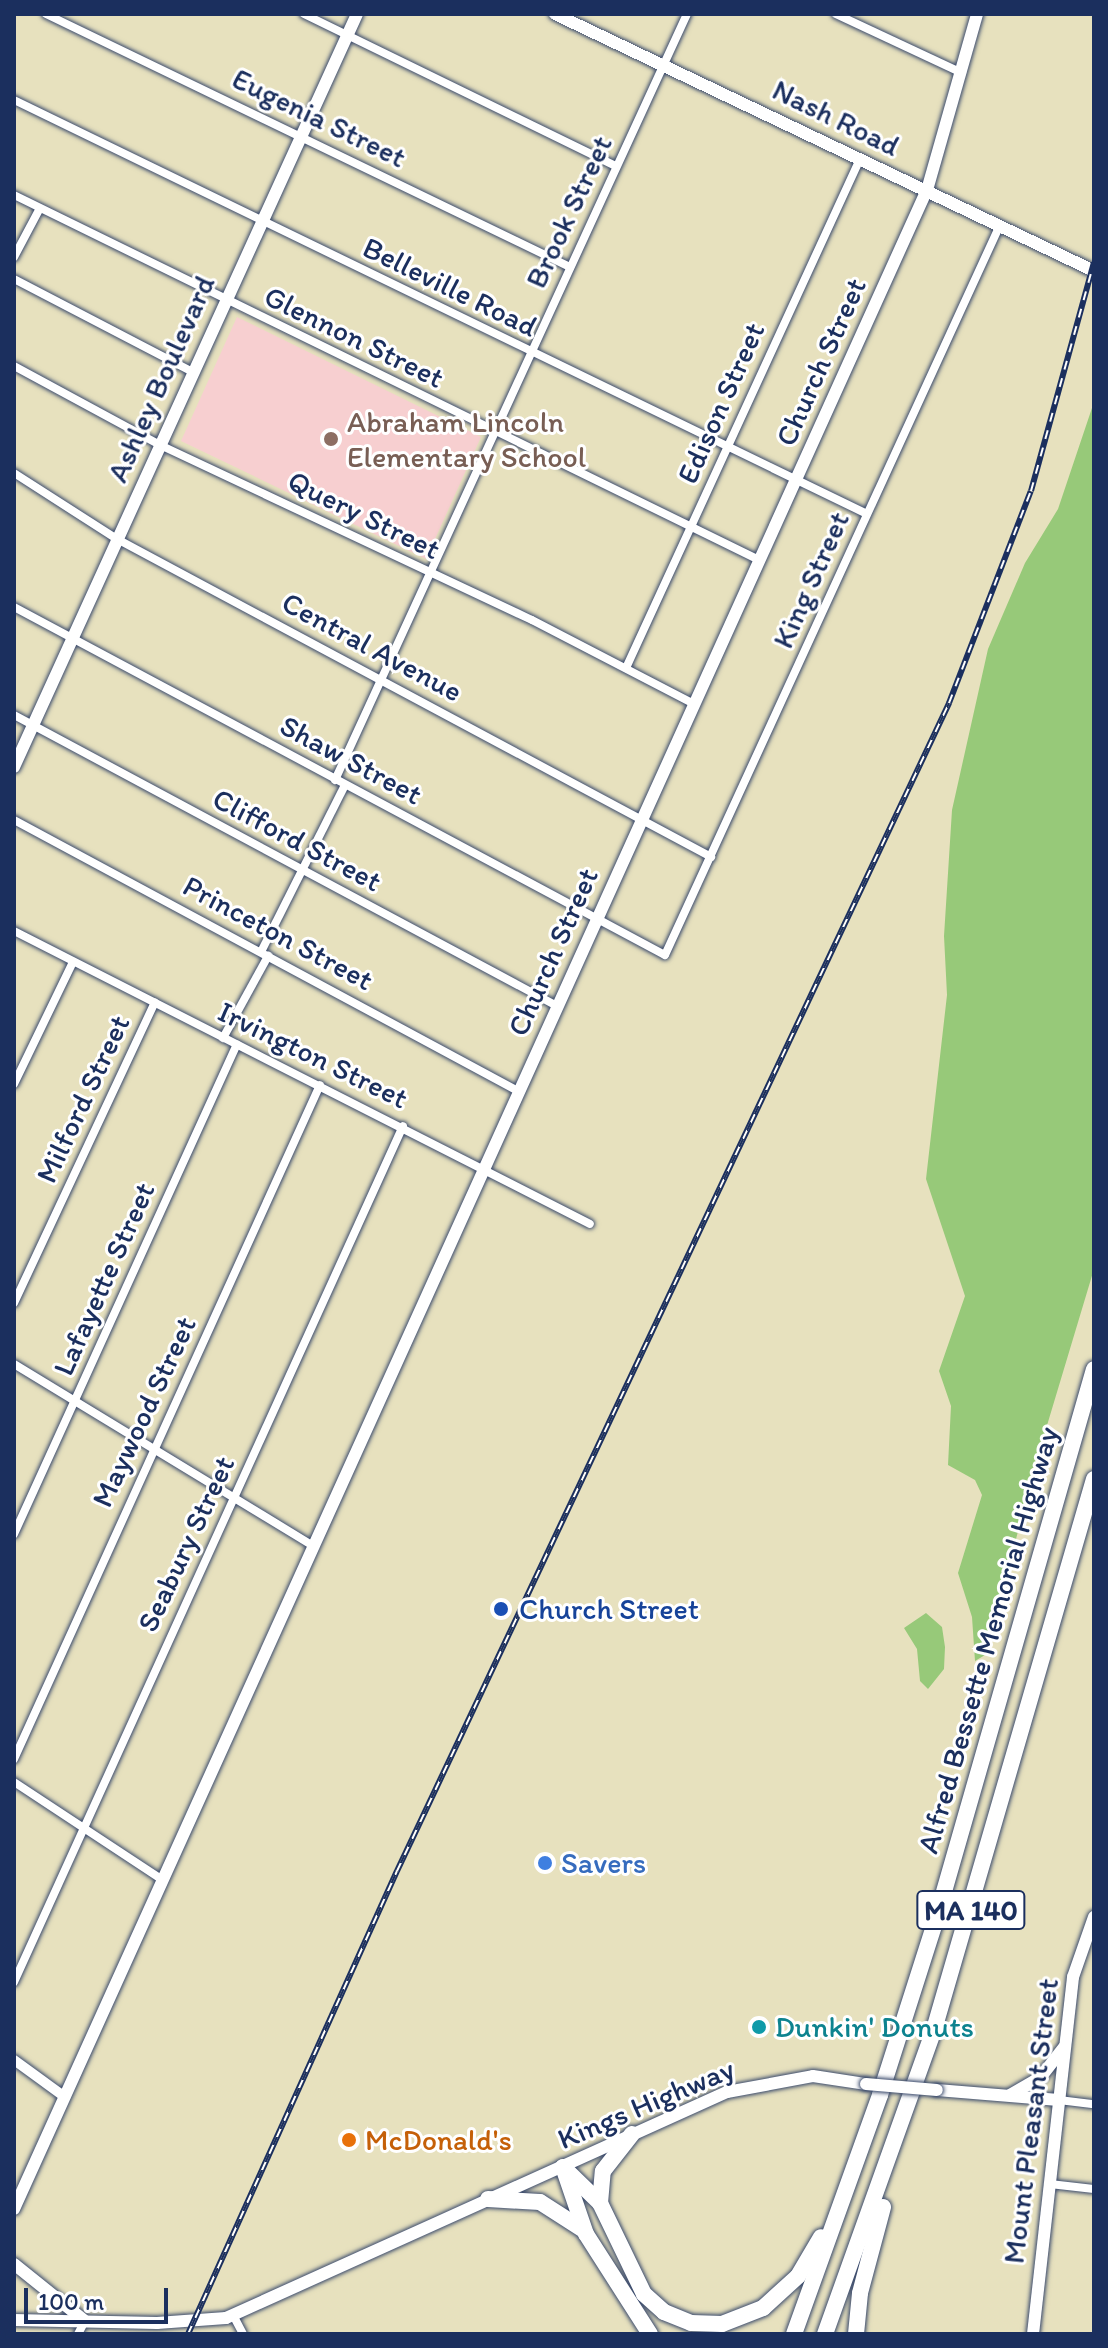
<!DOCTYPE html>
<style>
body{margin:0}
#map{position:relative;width:1108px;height:2348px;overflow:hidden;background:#e7e1be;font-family:Itim,sans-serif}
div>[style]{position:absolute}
.built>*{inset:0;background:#f7cfd0}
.green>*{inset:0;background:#97c979}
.roads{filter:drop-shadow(0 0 2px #3a4a6c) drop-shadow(0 0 2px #3a4a6c)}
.minor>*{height:8px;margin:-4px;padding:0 4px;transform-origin:4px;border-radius:4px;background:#fff}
.tertiary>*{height:10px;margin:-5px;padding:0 5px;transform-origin:5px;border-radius:5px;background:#fff}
.secondary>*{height:12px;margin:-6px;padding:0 6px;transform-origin:6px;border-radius:6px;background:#fff}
.motorway>*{height:16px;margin:-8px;padding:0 8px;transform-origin:8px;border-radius:8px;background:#fff}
.rail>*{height:6px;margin-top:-3px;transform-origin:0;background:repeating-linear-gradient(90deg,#fff 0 9px,#1b2f5e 0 18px);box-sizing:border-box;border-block:2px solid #1b2f5e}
.bridges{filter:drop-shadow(0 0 2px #3a4a6c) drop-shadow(0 0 2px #3a4a6c)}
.secondary-bridge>*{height:12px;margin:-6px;padding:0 6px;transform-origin:6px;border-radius:6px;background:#fff}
.dots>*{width:22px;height:22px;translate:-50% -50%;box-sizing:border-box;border:4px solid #fff;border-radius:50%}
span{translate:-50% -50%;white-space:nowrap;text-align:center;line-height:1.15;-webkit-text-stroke:6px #fff;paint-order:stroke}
.shield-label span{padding:2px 6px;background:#fff;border:2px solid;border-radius:6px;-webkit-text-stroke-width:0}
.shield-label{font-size:28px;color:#1b2f5e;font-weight:700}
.street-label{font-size:30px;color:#1b2f5e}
.education-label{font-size:30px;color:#785e54}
.left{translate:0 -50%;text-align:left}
.transit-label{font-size:30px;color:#164399}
.shop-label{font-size:30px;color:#366cbe}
.culture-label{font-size:30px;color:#0d838f}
.food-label{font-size:30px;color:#c56008}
.frame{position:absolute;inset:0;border:16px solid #1b2f5e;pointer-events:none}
.scale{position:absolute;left:24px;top:2288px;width:144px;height:36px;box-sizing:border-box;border:4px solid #1b2f5e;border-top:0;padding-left:10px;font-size:24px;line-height:28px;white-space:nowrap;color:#1b2f5e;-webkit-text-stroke:6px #fff;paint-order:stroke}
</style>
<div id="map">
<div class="built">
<i style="clip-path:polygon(237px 317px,481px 437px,426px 559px,181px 441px)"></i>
</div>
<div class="green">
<i style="clip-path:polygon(1094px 402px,1094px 1269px,1033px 1472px,991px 1638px,985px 1655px,975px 1661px,972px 1617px,958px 1573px,982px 1495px,975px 1480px,948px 1465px,951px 1406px,939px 1371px,965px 1296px,926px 1179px,947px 995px,944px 936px,952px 810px,988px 649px,1025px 563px,1058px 509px)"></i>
<i style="clip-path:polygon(926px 1613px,942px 1627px,945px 1647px,944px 1669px,928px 1689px,920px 1681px,917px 1649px,904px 1628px)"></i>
</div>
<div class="roads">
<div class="minor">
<i style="left:46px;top:14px;width:582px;rotate:25.77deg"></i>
<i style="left:304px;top:14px;width:347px;rotate:26deg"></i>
<i style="left:836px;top:14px;width:139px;rotate:25.1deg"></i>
<i style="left:14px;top:100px;width:948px;rotate:25.89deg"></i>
<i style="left:14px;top:195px;width:830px;rotate:26.1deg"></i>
<i style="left:14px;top:257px;width:55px;rotate:-62deg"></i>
<i style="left:14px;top:279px;width:202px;rotate:27.5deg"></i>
<i style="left:14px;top:366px;width:166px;rotate:28.4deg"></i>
<i style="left:160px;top:445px;width:411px;rotate:25.2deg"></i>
<i style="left:532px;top:620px;width:182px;rotate:27.4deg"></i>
<i style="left:14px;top:473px;width:122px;rotate:32.7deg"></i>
<i style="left:117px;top:539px;width:674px;rotate:28.16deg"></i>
<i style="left:14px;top:607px;width:738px;rotate:28.13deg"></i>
<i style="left:665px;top:955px;width:803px;rotate:-65.35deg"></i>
<i style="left:626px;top:668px;width:560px;rotate:-65.31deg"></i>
<i style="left:14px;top:715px;width:616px;rotate:28.19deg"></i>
<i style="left:335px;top:780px;width:843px;rotate:-65.32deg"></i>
<i style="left:14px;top:820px;width:572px;rotate:28.27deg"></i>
<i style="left:14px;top:931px;width:646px;rotate:26.96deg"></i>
<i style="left:261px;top:952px;width:187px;rotate:-63.3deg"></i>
<i style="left:223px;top:1038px;width:94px;rotate:-61.2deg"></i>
<i style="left:14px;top:1084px;width:136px;rotate:-64.2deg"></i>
<i style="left:14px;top:1303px;width:332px;rotate:-64.9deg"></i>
<i style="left:14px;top:1364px;width:350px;rotate:31.3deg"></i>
<i style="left:14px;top:1534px;width:538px;rotate:-65.53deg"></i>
<i style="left:14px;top:1759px;width:740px;rotate:-65.58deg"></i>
<i style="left:14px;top:1782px;width:176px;rotate:33.4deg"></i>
<i style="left:14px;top:1982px;width:940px;rotate:-65.56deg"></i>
<i style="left:1059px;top:2100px;width:35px;rotate:7deg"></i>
<i style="left:1050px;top:2184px;width:44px;rotate:6.5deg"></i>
<i style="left:233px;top:2315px;width:21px;rotate:62deg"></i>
<i style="left:78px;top:2334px;width:15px;rotate:-62deg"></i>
</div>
<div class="tertiary">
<i style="left:14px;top:2060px;width:63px;rotate:36deg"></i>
</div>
<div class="secondary">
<i style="left:555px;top:14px;width:597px;rotate:25.49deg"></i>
<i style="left:14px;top:767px;width:827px;rotate:-65.51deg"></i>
<i style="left:937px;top:2090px;width:122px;rotate:4.7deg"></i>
<i style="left:1010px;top:2095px;width:34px;rotate:-30deg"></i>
<i style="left:1040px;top:2078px;width:39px;rotate:-52deg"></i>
<i style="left:14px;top:2209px;width:2216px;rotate:-65.67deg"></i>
<i style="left:927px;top:190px;width:183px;rotate:-74.1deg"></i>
<i style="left:14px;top:2264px;width:91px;rotate:38.8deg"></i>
<i style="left:14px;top:2320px;width:143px;rotate:1.2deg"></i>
<i style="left:157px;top:2323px;width:69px;rotate:-4.1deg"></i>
<i style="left:226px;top:2318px;width:550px;rotate:-24.28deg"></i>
<i style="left:727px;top:2092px;width:87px;rotate:-10.5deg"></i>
<i style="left:813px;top:2076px;width:54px;rotate:8.6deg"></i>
<i style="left:1033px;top:2334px;width:359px;rotate:-83.6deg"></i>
<i style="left:1073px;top:1977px;width:64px;rotate:-70.7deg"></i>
</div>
<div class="motorway">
<i style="left:563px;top:2167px;width:52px;rotate:44.2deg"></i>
<i style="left:600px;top:2203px;width:101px;rotate:64.2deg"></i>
<i style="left:644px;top:2294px;width:27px;rotate:42deg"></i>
<i style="left:664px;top:2312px;width:29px;rotate:22deg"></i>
<i style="left:691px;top:2323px;width:31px;rotate:2deg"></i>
<i style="left:722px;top:2324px;width:44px;rotate:-21.3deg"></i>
<i style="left:763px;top:2308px;width:47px;rotate:-42.4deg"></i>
<i style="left:798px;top:2276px;width:45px;rotate:-59.5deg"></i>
<i style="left:563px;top:2167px;width:71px;rotate:71.1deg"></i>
<i style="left:586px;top:2234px;width:119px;rotate:57.4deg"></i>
<i style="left:488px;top:2199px;width:52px;rotate:3.3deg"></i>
<i style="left:540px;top:2202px;width:50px;rotate:32.7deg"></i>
<i style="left:600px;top:2203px;width:32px;rotate:-85deg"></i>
<i style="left:603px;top:2171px;width:47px;rotate:-51.9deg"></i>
<i style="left:794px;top:2334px;width:254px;rotate:-70.2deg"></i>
<i style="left:880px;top:2095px;width:181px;rotate:-72.3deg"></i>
<i style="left:935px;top:1923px;width:576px;rotate:-73.99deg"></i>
<i style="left:825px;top:2334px;width:320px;rotate:-70.3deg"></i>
<i style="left:933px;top:2033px;width:577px;rotate:-73.8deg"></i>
<i style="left:856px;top:2334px;width:41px;rotate:-84.4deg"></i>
<i style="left:860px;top:2293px;width:89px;rotate:-75deg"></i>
</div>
</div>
<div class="rail">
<i style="left:188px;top:2334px;width:508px;rotate:-65.71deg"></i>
<i style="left:397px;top:1871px;width:1292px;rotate:-64.7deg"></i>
<i style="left:949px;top:703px;width:227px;rotate:-68.9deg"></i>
<i style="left:1031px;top:491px;width:237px;rotate:-74.6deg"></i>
</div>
<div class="bridges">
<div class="secondary-bridge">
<i style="left:866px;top:2084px;width:71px;rotate:4.8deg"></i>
</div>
</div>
<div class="dots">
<i style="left:331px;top:439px;background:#8d6e63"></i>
<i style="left:501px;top:1609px;background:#1a4fb4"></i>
<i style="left:545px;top:1863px;background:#3f7fe0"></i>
<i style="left:759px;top:2027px;background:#0f9aa8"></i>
<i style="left:349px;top:2140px;background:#e8710a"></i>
</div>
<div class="shield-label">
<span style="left:971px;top:1910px">MA 140</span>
</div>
<div class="street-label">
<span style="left:319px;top:118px;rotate:26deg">Eugenia Street</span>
<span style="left:836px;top:118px;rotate:26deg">Nash Road</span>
<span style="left:569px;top:212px;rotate:-65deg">Brook Street</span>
<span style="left:450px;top:287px;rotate:26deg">Belleville Road</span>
<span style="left:354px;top:337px;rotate:26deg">Glennon Street</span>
<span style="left:821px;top:362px;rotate:-66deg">Church Street</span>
<span style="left:161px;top:379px;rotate:-66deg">Ashley Boulevard</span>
<span style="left:721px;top:403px;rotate:-66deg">Edison Street</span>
<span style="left:364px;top:515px;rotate:26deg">Query Street</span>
<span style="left:811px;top:580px;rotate:-66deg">King Street</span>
<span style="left:372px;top:647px;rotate:28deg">Central Avenue</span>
<span style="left:351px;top:760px;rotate:28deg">Shaw Street</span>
<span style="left:297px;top:840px;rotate:28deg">Clifford Street</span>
<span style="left:278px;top:933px;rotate:28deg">Princeton Street</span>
<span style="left:553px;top:952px;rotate:-66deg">Church Street</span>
<span style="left:313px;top:1055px;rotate:26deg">Irvington Street</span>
<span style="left:83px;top:1099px;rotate:-65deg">Milford Street</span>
<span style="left:104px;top:1279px;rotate:-66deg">Lafayette Street</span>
<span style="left:144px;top:1412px;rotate:-65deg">Maywood Street</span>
<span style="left:186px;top:1544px;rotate:-65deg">Seabury Street</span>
<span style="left:988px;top:1640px;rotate:-74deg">Alfred Bessette Memorial Highway</span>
<span style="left:646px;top:2104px;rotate:-23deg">Kings Highway</span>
<span style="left:1031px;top:2121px;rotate:-83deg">Mount Pleasant Street</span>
</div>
<div class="education-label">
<span class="left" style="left:347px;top:439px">Abraham Lincoln<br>Elementary School</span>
</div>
<div class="transit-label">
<span class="left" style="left:519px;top:1609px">Church Street</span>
</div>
<div class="shop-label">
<span class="left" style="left:561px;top:1863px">Savers</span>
</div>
<div class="culture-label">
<span class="left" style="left:775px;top:2027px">Dunkin' Donuts</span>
</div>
<div class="food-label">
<span class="left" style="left:365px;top:2140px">McDonald's</span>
</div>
<div class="frame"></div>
<div class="scale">100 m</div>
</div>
